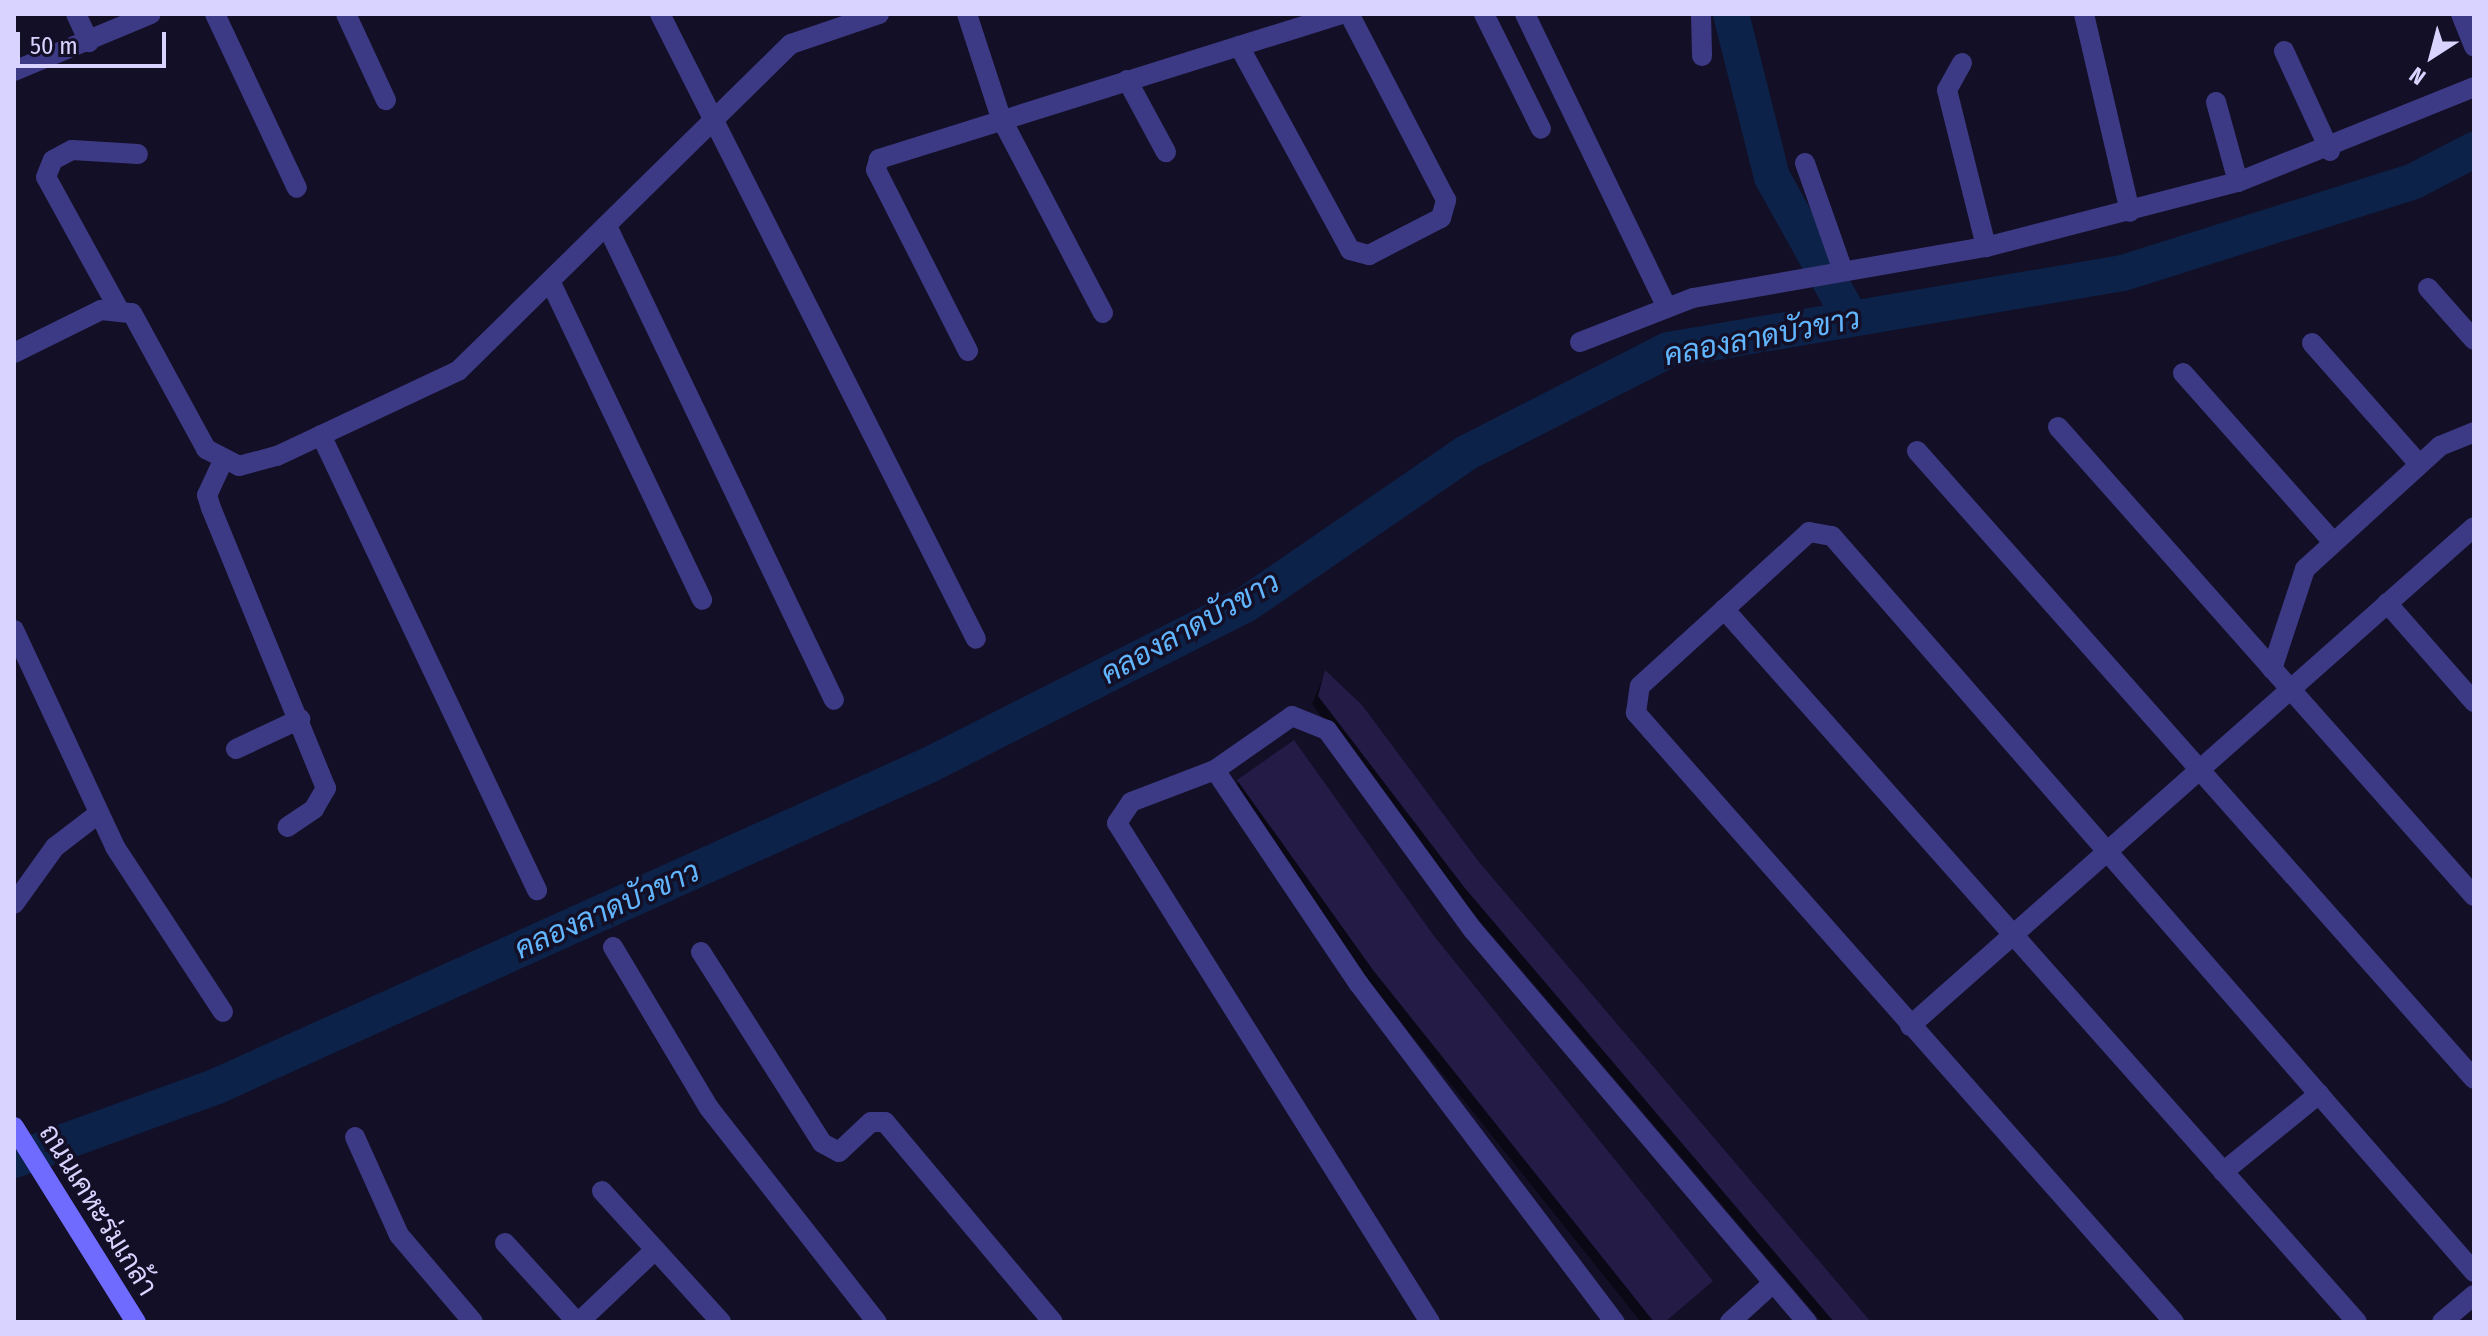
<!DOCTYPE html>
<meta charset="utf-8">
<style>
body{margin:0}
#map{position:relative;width:2488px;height:1336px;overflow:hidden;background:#130f26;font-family:"Fira Sans Condensed",Sarabun,sans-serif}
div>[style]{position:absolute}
.shadow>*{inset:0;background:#0007}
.river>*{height:36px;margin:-18px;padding:0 18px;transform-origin:18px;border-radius:18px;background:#0c2248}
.building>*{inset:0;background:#241b47}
.street>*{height:20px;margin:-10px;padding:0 10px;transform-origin:10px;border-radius:10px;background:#3d3a85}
.secondary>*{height:20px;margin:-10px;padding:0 10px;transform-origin:10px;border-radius:10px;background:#6f6bff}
span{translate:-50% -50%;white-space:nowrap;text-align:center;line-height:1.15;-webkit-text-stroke:7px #130f26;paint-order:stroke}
.street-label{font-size:28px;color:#d9d4ff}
.water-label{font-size:30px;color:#62b6ff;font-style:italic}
.frame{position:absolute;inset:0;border:16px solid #d9d4ff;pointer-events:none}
.north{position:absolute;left:2392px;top:16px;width:80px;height:80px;-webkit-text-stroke:6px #130f26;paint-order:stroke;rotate:216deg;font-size:22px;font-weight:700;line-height:32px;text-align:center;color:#d9d4ff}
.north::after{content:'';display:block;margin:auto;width:28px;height:36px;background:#d9d4ff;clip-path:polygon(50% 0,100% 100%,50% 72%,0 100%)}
.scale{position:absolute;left:16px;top:32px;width:150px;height:36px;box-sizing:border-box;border:4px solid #d9d4ff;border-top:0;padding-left:10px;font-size:24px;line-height:28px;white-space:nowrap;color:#d9d4ff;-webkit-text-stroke:6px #130f26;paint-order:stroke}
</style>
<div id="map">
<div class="shadow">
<i style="clip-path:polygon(1325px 673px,1477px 863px,1870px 1322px,1822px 1322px,1457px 894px,1312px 704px)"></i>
<i style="clip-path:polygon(1239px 782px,1663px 1322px,1641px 1322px,1366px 978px,1231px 789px)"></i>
</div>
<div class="river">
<i style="left:1731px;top:14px;width:168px;rotate:75.9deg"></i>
<i style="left:1772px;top:177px;width:160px;rotate:60.9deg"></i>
<i style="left:14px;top:1160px;width:216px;rotate:-20deg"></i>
<i style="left:217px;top:1086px;width:781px;rotate:-24.27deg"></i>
<i style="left:929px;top:765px;width:354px;rotate:-26.9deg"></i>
<i style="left:1245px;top:605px;width:270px;rotate:-34.5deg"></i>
<i style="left:1468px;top:452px;width:225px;rotate:-27deg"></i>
<i style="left:1668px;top:350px;width:461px;rotate:-9.6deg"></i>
<i style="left:2123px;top:273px;width:305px;rotate:-17.5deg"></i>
<i style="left:2414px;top:181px;width:68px;rotate:-27.3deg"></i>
</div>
<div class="building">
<i style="clip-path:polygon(1325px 670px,1362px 705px,1479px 862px,1871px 1322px,1834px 1322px,1464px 887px,1318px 696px)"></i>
<i style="clip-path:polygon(1294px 740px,1434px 936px,1713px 1281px,1665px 1322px,1654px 1322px,1373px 970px,1237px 780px)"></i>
</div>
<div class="street">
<i style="left:76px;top:14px;width:31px;rotate:65deg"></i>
<i style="left:215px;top:14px;width:192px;rotate:64.8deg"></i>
<i style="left:346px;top:14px;width:95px;rotate:65.1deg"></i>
<i style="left:660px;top:14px;width:700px;rotate:63.18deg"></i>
<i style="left:967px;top:14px;width:109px;rotate:71.9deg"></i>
<i style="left:1001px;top:118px;width:220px;rotate:62.4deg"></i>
<i style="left:1484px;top:14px;width:128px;rotate:63.6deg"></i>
<i style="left:1525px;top:14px;width:326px;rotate:64.2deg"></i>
<i style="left:1701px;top:14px;width:42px;rotate:88.6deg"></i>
<i style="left:2084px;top:14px;width:203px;rotate:76.9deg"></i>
<i style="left:2461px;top:14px;width:35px;rotate:68deg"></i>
<i style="left:1239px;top:46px;width:232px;rotate:61.4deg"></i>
<i style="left:1350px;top:250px;width:20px;rotate:15deg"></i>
<i style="left:1369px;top:255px;width:81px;rotate:-27.2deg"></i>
<i style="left:1441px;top:218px;width:19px;rotate:-74deg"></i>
<i style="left:1446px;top:200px;width:210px;rotate:-117.5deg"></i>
<i style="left:2284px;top:51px;width:110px;rotate:65.3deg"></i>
<i style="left:1962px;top:63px;width:31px;rotate:119deg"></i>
<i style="left:1947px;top:90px;width:162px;rotate:76deg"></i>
<i style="left:14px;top:71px;width:148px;rotate:-22.6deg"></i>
<i style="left:1127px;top:80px;width:82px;rotate:61.6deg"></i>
<i style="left:2216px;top:102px;width:83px;rotate:74.6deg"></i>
<i style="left:1805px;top:163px;width:111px;rotate:70.6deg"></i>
<i style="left:608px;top:228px;width:523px;rotate:64.41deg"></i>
<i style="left:551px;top:283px;width:351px;rotate:64.5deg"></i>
<i style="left:2428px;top:288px;width:69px;rotate:48.5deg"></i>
<i style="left:118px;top:308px;width:149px;rotate:-118.8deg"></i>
<i style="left:46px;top:177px;width:18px;rotate:-68deg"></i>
<i style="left:53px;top:160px;width:21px;rotate:-28deg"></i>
<i style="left:72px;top:150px;width:66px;rotate:3.5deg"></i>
<i style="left:1580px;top:342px;width:121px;rotate:-21.3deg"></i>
<i style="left:1693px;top:298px;width:297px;rotate:-9.9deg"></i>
<i style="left:1986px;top:247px;width:260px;rotate:-14.5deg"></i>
<i style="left:2238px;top:182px;width:254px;rotate:-21.9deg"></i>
<i style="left:2312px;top:343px;width:162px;rotate:48.5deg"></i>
<i style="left:968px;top:351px;width:203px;rotate:-116.9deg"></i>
<i style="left:876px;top:170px;width:11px;rotate:-75deg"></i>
<i style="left:879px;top:159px;width:485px;rotate:-17.4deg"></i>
<i style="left:14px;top:353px;width:97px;rotate:-26.3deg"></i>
<i style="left:101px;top:310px;width:31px;rotate:6deg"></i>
<i style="left:132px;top:313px;width:155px;rotate:61.4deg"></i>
<i style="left:206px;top:449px;width:37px;rotate:27deg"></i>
<i style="left:239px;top:466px;width:39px;rotate:-15deg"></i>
<i style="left:277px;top:456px;width:200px;rotate:-25.2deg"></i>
<i style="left:458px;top:371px;width:467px;rotate:-44.5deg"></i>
<i style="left:791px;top:44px;width:93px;rotate:-18.8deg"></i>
<i style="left:2183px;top:373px;width:225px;rotate:48.4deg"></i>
<i style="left:2058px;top:427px;width:627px;rotate:48.43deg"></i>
<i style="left:321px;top:435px;width:504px;rotate:64.61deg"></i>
<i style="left:1917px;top:451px;width:839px;rotate:48.43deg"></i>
<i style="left:222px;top:463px;width:35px;rotate:115deg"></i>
<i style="left:207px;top:495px;width:14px;rotate:73deg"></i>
<i style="left:211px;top:508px;width:303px;rotate:67.7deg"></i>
<i style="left:326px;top:788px;width:24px;rotate:120deg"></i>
<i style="left:314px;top:809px;width:32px;rotate:146deg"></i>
<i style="left:2387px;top:603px;width:132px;rotate:48.7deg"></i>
<i style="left:1724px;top:609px;width:953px;rotate:48.4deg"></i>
<i style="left:14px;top:630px;width:239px;rotate:65deg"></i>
<i style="left:115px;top:847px;width:197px;rotate:56.8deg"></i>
<i style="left:2272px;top:669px;width:105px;rotate:-71.7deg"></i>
<i style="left:2305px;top:569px;width:183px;rotate:-42.3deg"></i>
<i style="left:2440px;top:446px;width:37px;rotate:-22deg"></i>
<i style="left:236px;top:749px;width:71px;rotate:-25.1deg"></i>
<i style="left:1215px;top:770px;width:258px;rotate:56.1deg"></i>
<i style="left:1359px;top:984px;width:424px;rotate:52.9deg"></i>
<i style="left:14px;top:904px;width:70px;rotate:-54.3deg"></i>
<i style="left:55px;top:847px;width:54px;rotate:-37.5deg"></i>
<i style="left:613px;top:947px;width:187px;rotate:59.2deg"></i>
<i style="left:709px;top:1108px;width:272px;rotate:51.9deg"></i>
<i style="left:701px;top:952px;width:226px;rotate:57.6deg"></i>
<i style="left:822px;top:1143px;width:19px;rotate:28deg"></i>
<i style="left:839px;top:1152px;width:44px;rotate:-43.2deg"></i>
<i style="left:871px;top:1122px;width:14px"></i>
<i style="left:885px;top:1122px;width:261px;rotate:50deg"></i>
<i style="left:1910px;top:1026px;width:753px;rotate:-41.5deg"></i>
<i style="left:355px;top:1137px;width:107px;rotate:65.8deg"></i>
<i style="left:399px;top:1235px;width:114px;rotate:49.6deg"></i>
<i style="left:2223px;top:1172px;width:124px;rotate:-39.1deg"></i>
<i style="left:602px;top:1191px;width:177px;rotate:47.7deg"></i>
<i style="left:505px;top:1243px;width:107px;rotate:47.7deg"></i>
<i style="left:579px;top:1322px;width:105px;rotate:-43.5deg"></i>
<i style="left:1430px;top:1322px;width:589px;rotate:-122.1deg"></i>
<i style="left:1117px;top:823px;width:25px;rotate:-56deg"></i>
<i style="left:1131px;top:802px;width:90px;rotate:-20.9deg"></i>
<i style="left:1215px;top:770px;width:94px;rotate:-35deg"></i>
<i style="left:1292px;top:716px;width:38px;rotate:22deg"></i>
<i style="left:1327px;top:730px;width:248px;rotate:53.9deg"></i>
<i style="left:1473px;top:930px;width:515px;rotate:49.57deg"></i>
<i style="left:1730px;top:1322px;width:58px;rotate:-42.2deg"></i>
<i style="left:2174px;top:1322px;width:813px;rotate:-131.46deg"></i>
<i style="left:1636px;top:713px;width:27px;rotate:-82deg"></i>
<i style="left:1640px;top:686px;width:229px;rotate:-42.3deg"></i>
<i style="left:1809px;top:532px;width:23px;rotate:10deg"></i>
<i style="left:1832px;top:536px;width:977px;rotate:48.9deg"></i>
<i style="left:2442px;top:1322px;width:42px;rotate:-40.2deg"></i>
</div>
<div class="secondary">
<i style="left:14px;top:1127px;width:230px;rotate:58deg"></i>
</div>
<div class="street-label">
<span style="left:98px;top:1210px;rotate:58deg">ถนนเคหะร่มเกล้า</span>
</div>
<div class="water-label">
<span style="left:1762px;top:337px;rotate:-11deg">คลองลาดบัวขาว</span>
<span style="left:1190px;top:628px;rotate:-29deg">คลองลาดบัวขาว</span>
<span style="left:607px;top:910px;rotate:-24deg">คลองลาดบัวขาว</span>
</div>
<div class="frame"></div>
<div class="north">N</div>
<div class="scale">50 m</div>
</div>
